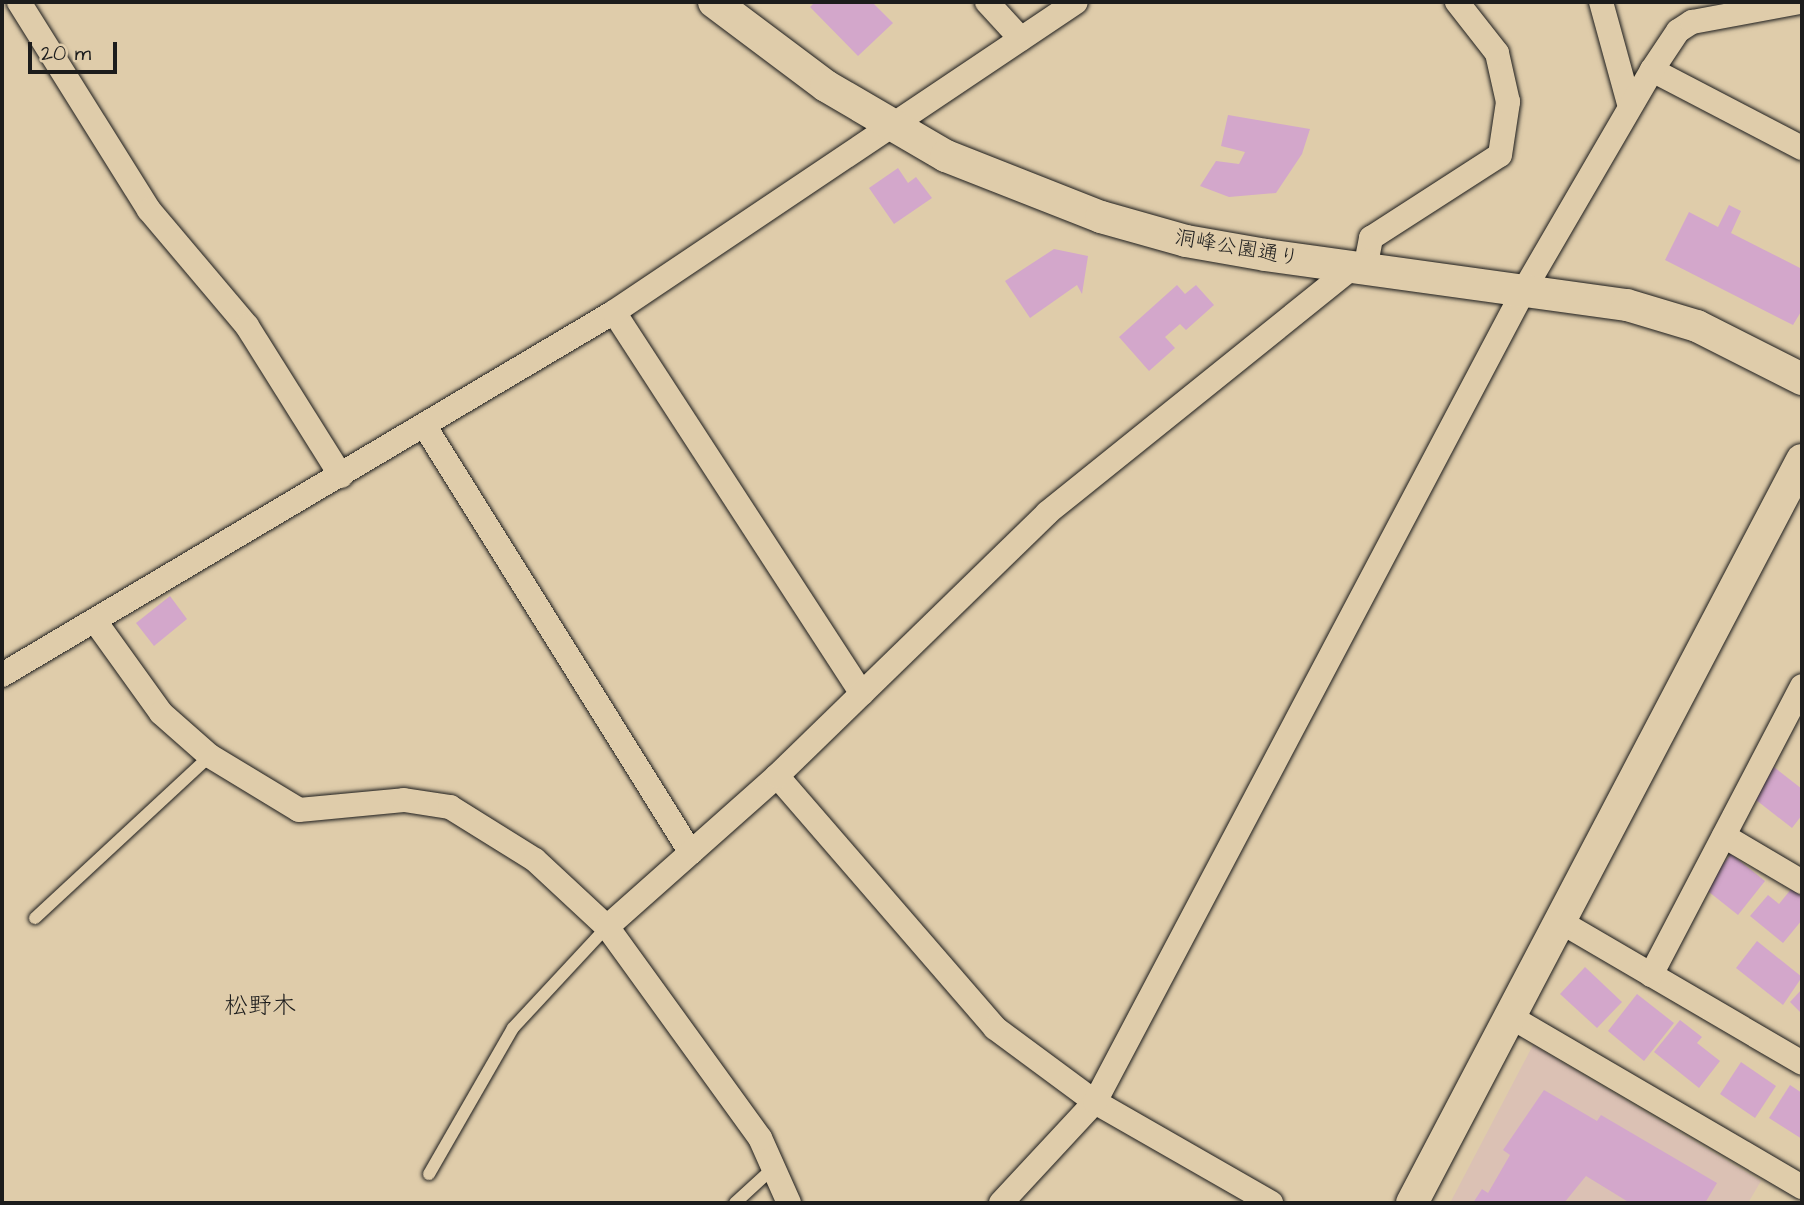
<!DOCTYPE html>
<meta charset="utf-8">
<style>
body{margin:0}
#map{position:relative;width:1804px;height:1205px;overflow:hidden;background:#dfccaa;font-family:"Architects Daughter","Klee One",sans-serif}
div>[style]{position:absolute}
.built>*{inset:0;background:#dbc1b4}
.building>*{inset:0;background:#d3a7cb}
.roads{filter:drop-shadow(0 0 2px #1c1c1c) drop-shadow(0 0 2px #1c1c1c)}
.service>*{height:12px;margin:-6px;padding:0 6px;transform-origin:6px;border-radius:6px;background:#dfccaa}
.minor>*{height:24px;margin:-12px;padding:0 12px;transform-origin:12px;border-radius:12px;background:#dfccaa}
.tertiary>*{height:32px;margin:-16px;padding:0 16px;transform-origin:16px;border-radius:16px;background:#dfccaa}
span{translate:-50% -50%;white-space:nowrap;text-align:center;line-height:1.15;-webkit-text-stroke:5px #dfccaa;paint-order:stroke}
.street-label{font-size:21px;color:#1c1c1c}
.quarter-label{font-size:24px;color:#1c1c1c}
.frame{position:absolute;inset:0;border:4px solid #1c1c1c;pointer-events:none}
.scale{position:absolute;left:28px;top:42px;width:89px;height:32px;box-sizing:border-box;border:4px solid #1c1c1c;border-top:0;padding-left:9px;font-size:21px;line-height:24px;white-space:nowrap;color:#1c1c1c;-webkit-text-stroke:5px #dfccaa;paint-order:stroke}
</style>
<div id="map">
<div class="built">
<i style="clip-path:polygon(1533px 1045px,1761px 1181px,1748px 1203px,1450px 1203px)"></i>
</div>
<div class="building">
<i style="clip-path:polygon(815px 2px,872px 2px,893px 23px,858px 56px,810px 7px)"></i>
<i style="clip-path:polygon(1228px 115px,1310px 129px,1302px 154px,1276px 193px,1229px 197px,1200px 186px,1216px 161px,1239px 164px,1245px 152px,1221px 146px)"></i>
<i style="clip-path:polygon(898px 168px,908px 183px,916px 177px,932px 198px,894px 224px,869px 188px)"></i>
<i style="clip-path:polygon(1729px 205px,1741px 211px,1731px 233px,1802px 269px,1802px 310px,1793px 325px,1665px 260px,1689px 212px,1718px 227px)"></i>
<i style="clip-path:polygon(1054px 249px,1088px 256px,1082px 294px,1077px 285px,1030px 318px,1005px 281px)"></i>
<i style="clip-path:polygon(1177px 285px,1185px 294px,1196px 285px,1214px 305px,1186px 330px,1180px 324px,1165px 337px,1175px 348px,1149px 371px,1119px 337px)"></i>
<i style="clip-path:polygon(170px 596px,187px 619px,154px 646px,136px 623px)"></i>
<i style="clip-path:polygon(1774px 767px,1802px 789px,1802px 815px,1792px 828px,1751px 796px)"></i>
<i style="clip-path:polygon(1731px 854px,1765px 881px,1738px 915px,1704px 888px)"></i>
<i style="clip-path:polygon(1792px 888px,1802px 896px,1802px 920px,1783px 943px,1750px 916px,1768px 895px,1779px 904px)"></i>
<i style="clip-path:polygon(1757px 941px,1802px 977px,1783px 1005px,1736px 968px)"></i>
<i style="clip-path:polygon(1585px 967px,1622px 1002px,1597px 1028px,1560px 994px)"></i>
<i style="clip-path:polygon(1802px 989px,1802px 1014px,1790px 1002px)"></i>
<i style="clip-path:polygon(1637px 994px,1674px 1023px,1644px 1061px,1608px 1031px)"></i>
<i style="clip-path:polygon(1680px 1020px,1702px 1037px,1697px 1043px,1720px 1061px,1699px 1088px,1654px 1052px)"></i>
<i style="clip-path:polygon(1741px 1062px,1776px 1086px,1755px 1118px,1720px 1094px)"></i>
<i style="clip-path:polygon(1790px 1085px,1802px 1093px,1802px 1139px,1769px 1118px)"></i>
<i style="clip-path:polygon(1544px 1090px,1597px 1121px,1601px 1115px,1717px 1183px,1705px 1203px,1630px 1203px,1586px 1176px,1564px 1203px,1473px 1203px,1482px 1189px,1488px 1193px,1510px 1155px,1503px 1150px)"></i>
</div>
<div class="roads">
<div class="service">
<i style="left:35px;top:918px;width:238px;rotate:-42.8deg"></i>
<i style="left:429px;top:1174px;width:168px;rotate:-60.1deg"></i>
<i style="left:513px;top:1028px;width:138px;rotate:-47.1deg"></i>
<i style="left:735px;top:1203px;width:52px;rotate:-42.6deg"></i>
</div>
<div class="minor">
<i style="left:19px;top:2px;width:245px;rotate:58deg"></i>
<i style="left:149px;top:210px;width:152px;rotate:49.8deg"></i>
<i style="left:247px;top:326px;width:177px;rotate:57.9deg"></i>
<i style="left:987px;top:2px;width:50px;rotate:47.4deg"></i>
<i style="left:1601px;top:2px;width:106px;rotate:74.6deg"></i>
<i style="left:1652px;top:70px;width:169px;rotate:27.5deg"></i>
<i style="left:1365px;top:269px;width:32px;rotate:-79deg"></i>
<i style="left:1371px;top:238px;width:153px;rotate:-32.8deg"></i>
<i style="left:1500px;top:155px;width:54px;rotate:-81.4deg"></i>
<i style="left:1508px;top:102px;width:50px;rotate:-102.7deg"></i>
<i style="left:1497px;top:53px;width:65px;rotate:-128.1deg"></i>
<i style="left:614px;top:312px;width:455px;rotate:57deg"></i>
<i style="left:424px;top:425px;width:504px;rotate:58.04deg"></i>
<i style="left:95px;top:621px;width:113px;rotate:54.3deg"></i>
<i style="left:161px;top:713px;width:65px;rotate:41.3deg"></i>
<i style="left:210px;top:756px;width:104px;rotate:31.2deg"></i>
<i style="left:299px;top:810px;width:105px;rotate:-5.4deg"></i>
<i style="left:404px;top:800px;width:47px;rotate:8.7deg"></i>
<i style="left:450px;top:807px;width:100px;rotate:31.9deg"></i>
<i style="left:535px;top:860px;width:98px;rotate:42.9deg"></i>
<i style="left:2px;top:675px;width:712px;rotate:-30.67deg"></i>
<i style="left:614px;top:312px;width:556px;rotate:-33.86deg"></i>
<i style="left:777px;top:776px;width:333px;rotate:49.1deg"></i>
<i style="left:995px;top:1028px;width:124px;rotate:36.5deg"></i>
<i style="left:1095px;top:1102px;width:203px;rotate:29.8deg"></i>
<i style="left:1724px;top:836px;width:91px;rotate:30.5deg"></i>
<i style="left:1561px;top:922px;width:279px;rotate:30.3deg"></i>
<i style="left:1651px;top:975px;width:326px;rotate:-62.4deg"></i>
<i style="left:1511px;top:1017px;width:337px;rotate:30.3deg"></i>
<i style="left:789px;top:1203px;width:71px;rotate:-114deg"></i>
<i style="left:760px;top:1138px;width:261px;rotate:-125.9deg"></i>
<i style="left:607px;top:927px;width:227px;rotate:-41.6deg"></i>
<i style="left:777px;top:776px;width:377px;rotate:-44.2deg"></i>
<i style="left:1047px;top:513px;width:393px;rotate:-38.8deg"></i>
<i style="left:1001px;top:1203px;width:138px;rotate:-47.1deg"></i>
<i style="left:1095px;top:1102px;width:918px;rotate:-62.15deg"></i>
<i style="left:1524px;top:290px;width:255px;rotate:-59.8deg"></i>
<i style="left:1652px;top:70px;width:47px;rotate:-56.3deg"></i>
<i style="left:1678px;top:31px;width:17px;rotate:-33deg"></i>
<i style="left:1692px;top:22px;width:110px;rotate:-10.5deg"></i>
</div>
<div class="tertiary">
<i style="left:714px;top:2px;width:140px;rotate:36.9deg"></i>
<i style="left:826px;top:86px;width:139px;rotate:30.3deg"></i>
<i style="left:946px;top:156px;width:167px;rotate:21.5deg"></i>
<i style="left:1101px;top:217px;width:88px;rotate:15.8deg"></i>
<i style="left:1186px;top:241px;width:81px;rotate:9.9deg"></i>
<i style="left:1266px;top:255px;width:364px;rotate:7.9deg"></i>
<i style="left:1627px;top:305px;width:73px;rotate:16.7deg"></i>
<i style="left:1697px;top:326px;width:118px;rotate:26.8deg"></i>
<i style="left:1412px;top:1203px;width:839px;rotate:-62.31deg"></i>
</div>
</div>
<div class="street-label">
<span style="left:1237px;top:248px;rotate:10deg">洞峰公園通り</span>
</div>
<div class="quarter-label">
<span style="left:260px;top:1007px">松野木</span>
</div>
<div class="frame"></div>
<div class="scale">20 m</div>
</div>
